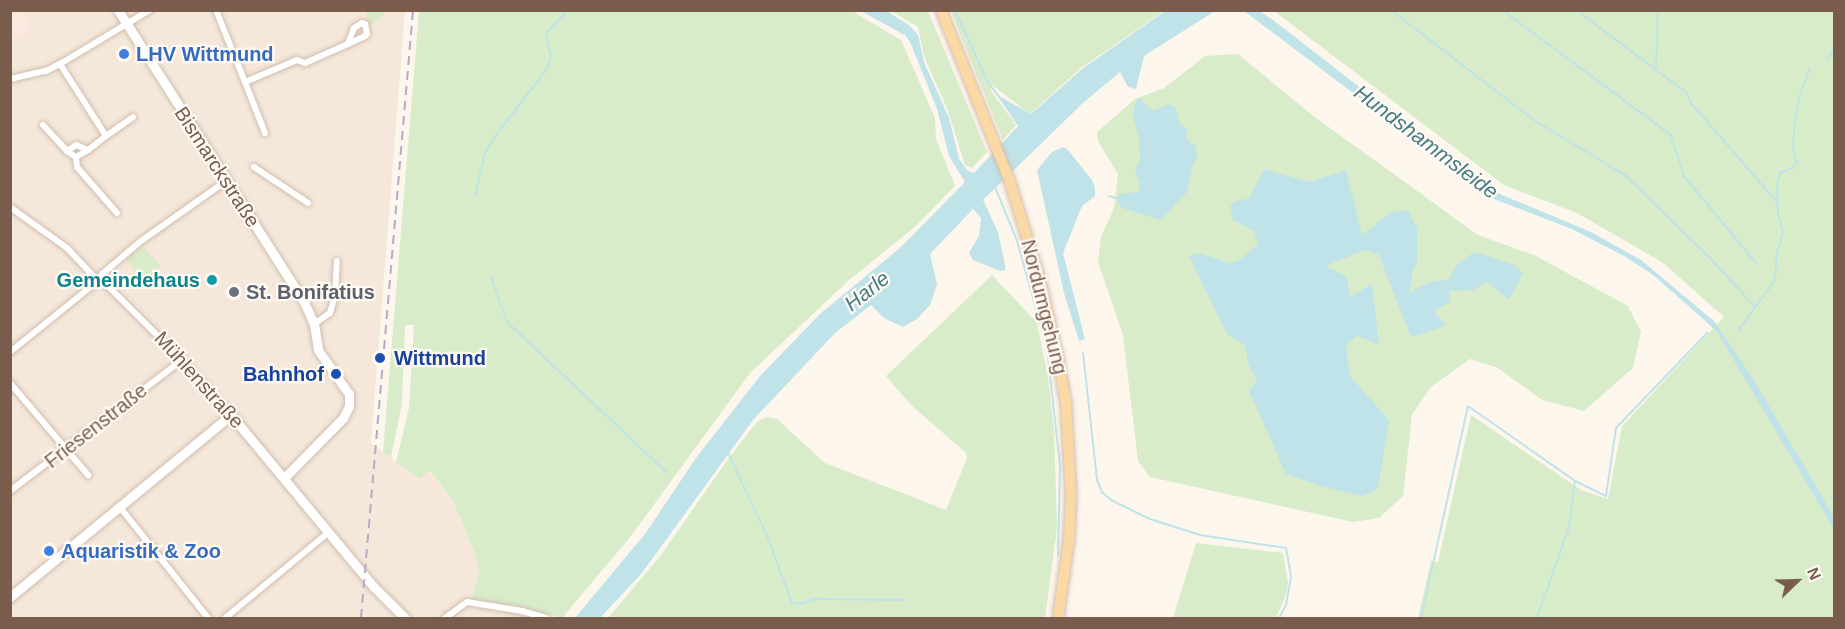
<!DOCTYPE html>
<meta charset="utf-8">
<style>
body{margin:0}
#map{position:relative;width:1845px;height:629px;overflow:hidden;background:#fdf6ec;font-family:Helvetica,sans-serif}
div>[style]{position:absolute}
.residential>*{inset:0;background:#f5e8da}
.commercial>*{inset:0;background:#fde8e0}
.green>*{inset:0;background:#d8ecc9}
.water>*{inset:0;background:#bfe3e8}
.stream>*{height:2px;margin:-1px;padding:0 1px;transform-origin:1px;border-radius:1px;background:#bfe3e8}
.roads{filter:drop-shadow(0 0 2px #d1beb0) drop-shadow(0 0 2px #d1beb0)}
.street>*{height:6px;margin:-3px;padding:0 3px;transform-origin:3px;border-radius:3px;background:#fff}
.secondary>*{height:9px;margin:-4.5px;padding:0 4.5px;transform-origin:4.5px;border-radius:4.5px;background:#fff}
.primary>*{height:10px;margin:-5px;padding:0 5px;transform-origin:5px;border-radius:5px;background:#fbd9a5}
.rail>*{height:2px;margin-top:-1px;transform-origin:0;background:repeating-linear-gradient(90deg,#b9a8c9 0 9px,transparent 0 15px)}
.dots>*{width:16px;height:16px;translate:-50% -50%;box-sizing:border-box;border:3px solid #fffaf3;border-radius:50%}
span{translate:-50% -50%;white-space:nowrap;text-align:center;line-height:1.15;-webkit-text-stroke:4.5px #fffaf3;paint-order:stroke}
.shop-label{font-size:20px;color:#366cbe;font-weight:700}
.left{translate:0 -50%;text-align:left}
.street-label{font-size:20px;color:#7a5c4d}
.culture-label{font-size:20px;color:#0d838f;font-weight:700}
.right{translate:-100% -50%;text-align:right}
.worship-label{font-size:20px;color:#5b616d;font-weight:700}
.transit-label{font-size:20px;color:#164399;font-weight:700}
.water-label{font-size:21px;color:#437c86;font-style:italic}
.frame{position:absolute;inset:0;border:12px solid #7a5c4d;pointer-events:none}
.north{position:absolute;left:1767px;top:551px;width:60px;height:60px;-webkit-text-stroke:4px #fffaf3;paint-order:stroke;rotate:67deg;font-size:16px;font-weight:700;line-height:24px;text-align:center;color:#7a5c4d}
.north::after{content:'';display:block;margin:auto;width:21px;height:27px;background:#7a5c4d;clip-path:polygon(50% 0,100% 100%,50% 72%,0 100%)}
</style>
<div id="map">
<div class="residential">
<i style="clip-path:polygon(10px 11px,405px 11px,371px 443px,420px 479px,430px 470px,453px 501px,473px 548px,479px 570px,516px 607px,557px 618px,11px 618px)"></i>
</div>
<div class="commercial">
<i style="clip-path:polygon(10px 11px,21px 11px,31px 29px,11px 39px)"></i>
</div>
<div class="green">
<i style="clip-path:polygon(366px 11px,386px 11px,381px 18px,369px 27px)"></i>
<i style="clip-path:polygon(419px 11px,852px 11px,901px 40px,935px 118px,936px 139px,955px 186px,916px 226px,849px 280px,750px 373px,631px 536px,562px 618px,472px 599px,479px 570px,473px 548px,453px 501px,430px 470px,420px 479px,396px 462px,409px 408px,414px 325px,405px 325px,402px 404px,391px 457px,383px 452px)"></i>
<i style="clip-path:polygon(891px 11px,928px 11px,987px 152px,972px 168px,965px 165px,948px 111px,924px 56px,918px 27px)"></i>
<i style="clip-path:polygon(951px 11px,1164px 11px,1081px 68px,1030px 114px,992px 85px,991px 91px,1016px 125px,1003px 140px)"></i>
<i style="clip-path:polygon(1274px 11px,1834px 11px,1834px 618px,1418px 618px,1431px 561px,1438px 562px,1471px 415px,1581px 490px,1608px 499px,1622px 426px,1724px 317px,1662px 262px,1577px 213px,1504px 185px)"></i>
<i style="clip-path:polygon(1238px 54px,1312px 115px,1478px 235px,1534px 255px,1628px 306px,1641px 332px,1633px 368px,1584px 411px,1542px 400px,1498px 368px,1470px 359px,1432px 386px,1412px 414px,1403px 496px,1379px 518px,1353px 522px,1150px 477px,1138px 461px,1123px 335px,1098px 262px,1101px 237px,1114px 208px,1118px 174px,1098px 141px,1097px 132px,1135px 99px,1164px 88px,1205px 56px)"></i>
<i style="clip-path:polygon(142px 246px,162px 267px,150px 279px,147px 276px,139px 277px,126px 259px)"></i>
<i style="clip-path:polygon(992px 275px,1037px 323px,1048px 377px,1054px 429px,1057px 528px,1045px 618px,608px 618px,661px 555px,728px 459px,757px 422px,766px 417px,777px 419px,825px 463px,946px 510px,967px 458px,966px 453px,911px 405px,886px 376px)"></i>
<i style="clip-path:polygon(1196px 543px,1283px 553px,1288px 583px,1286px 595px,1276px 618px,1173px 618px)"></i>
</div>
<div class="water">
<i style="clip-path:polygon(861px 11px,887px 11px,910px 26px,918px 35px,924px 62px,949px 118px,959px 159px,968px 171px,974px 173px,1018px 126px,1001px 101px,1001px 97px,1031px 114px,1082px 69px,1165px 11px,1215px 11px,1144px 56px,1136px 89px,1128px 87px,1120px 72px,1084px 102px,983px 200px,998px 232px,1006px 270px,1000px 271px,973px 260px,969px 253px,979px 236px,981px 218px,973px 209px,930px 254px,937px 285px,930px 305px,917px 319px,903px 327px,884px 318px,871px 305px,835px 333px,753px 420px,642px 573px,600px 618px,575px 618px,645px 534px,696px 458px,760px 376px,820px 314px,901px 247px,965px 182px,949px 156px,937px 109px,911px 44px,906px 36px)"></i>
<i style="clip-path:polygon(1244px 11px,1259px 11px,1273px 20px,1495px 192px,1591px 232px,1641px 260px,1715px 322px,1752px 377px,1834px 517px,1834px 529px,1717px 332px,1702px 318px,1652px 274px,1624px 256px,1572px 229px,1494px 199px)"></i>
<i style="clip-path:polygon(1139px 98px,1153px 111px,1168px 104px,1175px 107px,1180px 124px,1188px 130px,1186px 139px,1196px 146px,1197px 158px,1192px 167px,1187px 192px,1161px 220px,1122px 208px,1117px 201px,1119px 194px,1139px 192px,1140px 184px,1135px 170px,1140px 159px,1139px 137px,1133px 117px,1136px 100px)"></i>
<i style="clip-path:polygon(1063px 147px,1068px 150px,1092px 180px,1095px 188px,1095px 196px,1082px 206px,1063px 253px,1085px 339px,1079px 341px,1064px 293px,1037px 170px,1052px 152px)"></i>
<i style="clip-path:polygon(1264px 169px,1309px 182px,1346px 170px,1362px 235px,1391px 212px,1408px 210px,1417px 229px,1417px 262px,1412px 273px,1410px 292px,1431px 282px,1448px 280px,1457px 265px,1474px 252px,1515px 265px,1523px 274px,1508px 300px,1488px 282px,1473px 290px,1450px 291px,1450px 302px,1434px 311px,1446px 326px,1411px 337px,1379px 255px,1365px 250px,1325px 266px,1347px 277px,1350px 297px,1372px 284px,1379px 345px,1357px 336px,1346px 345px,1350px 376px,1389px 420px,1378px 488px,1363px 496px,1320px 486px,1286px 474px,1249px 391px,1257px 380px,1248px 364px,1245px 345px,1227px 334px,1189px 256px,1199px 253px,1230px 263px,1240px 260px,1258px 244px,1254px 231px,1233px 220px,1230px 207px,1234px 202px,1249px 198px)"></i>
</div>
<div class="stream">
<i style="left:955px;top:10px;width:78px;rotate:65.7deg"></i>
<i style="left:987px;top:81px;width:25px;rotate:53deg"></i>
<i style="left:1391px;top:10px;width:180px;rotate:37.6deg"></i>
<i style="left:1534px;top:120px;width:108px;rotate:31.3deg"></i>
<i style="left:1626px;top:176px;width:120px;rotate:44.3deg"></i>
<i style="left:1712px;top:260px;width:64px;rotate:47.5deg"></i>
<i style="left:1502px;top:10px;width:210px;rotate:36.5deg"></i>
<i style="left:1671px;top:135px;width:43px;rotate:72.4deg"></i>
<i style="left:1684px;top:176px;width:113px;rotate:50.4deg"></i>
<i style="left:1576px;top:10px;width:139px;rotate:36.8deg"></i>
<i style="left:1687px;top:93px;width:9px;rotate:72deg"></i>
<i style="left:1690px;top:102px;width:133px;rotate:49deg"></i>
<i style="left:1827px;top:60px;width:12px;rotate:-55deg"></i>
<i style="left:1656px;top:69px;width:59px;rotate:-88.1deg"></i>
<i style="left:995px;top:187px;width:58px;rotate:67.8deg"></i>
<i style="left:1017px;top:241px;width:111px;rotate:74.3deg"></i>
<i style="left:1047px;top:348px;width:118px;rotate:83.7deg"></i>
<i style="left:1060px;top:465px;width:90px;rotate:91.3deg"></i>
<i style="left:475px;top:195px;width:43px;rotate:-76.6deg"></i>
<i style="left:485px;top:153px;width:21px;rotate:-59deg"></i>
<i style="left:496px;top:135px;width:83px;rotate:-52.3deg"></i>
<i style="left:547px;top:69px;width:14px;rotate:-73deg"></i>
<i style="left:551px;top:56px;width:24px;rotate:-102deg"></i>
<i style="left:546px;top:33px;width:32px;rotate:-46deg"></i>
<i style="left:1109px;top:196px;width:9px;rotate:18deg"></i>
<i style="left:491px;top:277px;width:48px;rotate:70.4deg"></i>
<i style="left:507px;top:322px;width:219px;rotate:43.3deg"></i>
<i style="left:1738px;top:331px;width:63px;rotate:-54deg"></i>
<i style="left:1775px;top:280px;width:27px;rotate:-86deg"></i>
<i style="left:1777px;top:253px;width:22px;rotate:-74deg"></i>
<i style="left:1783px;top:232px;width:18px;rotate:-106deg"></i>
<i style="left:1778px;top:215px;width:31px;rotate:-92deg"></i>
<i style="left:1777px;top:184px;width:11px;rotate:-75deg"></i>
<i style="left:1780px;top:173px;width:14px;rotate:-21deg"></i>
<i style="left:1793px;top:168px;width:6px;rotate:-51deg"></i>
<i style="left:1797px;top:163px;width:16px;rotate:-105deg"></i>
<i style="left:1793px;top:148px;width:27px;rotate:-86deg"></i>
<i style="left:1795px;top:121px;width:26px;rotate:-79deg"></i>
<i style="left:1800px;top:95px;width:27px;rotate:-70deg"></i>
<i style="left:1083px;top:353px;width:128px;rotate:83.7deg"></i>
<i style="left:1097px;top:480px;width:13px;rotate:67deg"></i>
<i style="left:1102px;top:492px;width:12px;rotate:42deg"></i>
<i style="left:1111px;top:500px;width:43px;rotate:26deg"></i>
<i style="left:1150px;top:519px;width:52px;rotate:17.7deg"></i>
<i style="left:1200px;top:535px;width:87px;rotate:8.6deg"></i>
<i style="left:1286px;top:548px;width:29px;rotate:80deg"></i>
<i style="left:1291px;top:577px;width:28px;rotate:100deg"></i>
<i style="left:1286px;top:605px;width:15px;rotate:118deg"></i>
<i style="left:728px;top:453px;width:92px;rotate:64.8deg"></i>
<i style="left:767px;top:536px;width:72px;rotate:69.5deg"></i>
<i style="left:792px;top:603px;width:7px;rotate:8deg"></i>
<i style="left:799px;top:604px;width:19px;rotate:-16deg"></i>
<i style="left:817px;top:599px;width:86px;rotate:0.7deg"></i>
<i style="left:1421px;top:618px;width:217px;rotate:-77.5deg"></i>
<i style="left:1468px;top:406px;width:131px;rotate:35deg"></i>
<i style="left:1575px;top:481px;width:34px;rotate:26deg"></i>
<i style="left:1606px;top:496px;width:69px;rotate:-81.6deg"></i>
<i style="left:1616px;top:428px;width:132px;rotate:-46.2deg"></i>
<i style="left:1537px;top:618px;width:96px;rotate:-70.6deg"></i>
<i style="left:1569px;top:527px;width:46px;rotate:-82.6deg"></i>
</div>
<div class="roads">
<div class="street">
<i style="left:216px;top:10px;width:78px;rotate:68.1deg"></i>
<i style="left:245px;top:82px;width:56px;rotate:-22.9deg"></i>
<i style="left:297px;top:60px;width:9px;rotate:21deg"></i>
<i style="left:305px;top:63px;width:47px;rotate:-23.8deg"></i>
<i style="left:348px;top:44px;width:19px;rotate:-25deg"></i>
<i style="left:365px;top:36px;width:3px;rotate:-45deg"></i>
<i style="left:367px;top:34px;width:10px;rotate:-101deg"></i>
<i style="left:365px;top:24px;width:3px;rotate:-162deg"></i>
<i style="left:362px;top:23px;width:9px;rotate:148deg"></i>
<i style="left:354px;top:28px;width:17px;rotate:111deg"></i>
<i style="left:60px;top:64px;width:85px;rotate:57.4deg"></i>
<i style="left:106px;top:136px;width:23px;rotate:142deg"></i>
<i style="left:88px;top:150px;width:13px;rotate:-157deg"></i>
<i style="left:76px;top:145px;width:11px;rotate:146deg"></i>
<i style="left:67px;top:151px;width:11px;rotate:34deg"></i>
<i style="left:76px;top:157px;width:14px;rotate:-30deg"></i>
<i style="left:10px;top:79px;width:37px;rotate:-13deg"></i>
<i style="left:46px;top:71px;width:16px;rotate:-27deg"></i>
<i style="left:60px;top:64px;width:105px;rotate:-31deg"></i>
<i style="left:245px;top:82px;width:55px;rotate:68.6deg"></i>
<i style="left:43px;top:125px;width:35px;rotate:47deg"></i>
<i style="left:106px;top:136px;width:33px;rotate:-35deg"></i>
<i style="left:76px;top:157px;width:10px;rotate:84deg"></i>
<i style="left:77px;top:167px;width:61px;rotate:49deg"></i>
<i style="left:254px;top:167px;width:65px;rotate:33.7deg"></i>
<i style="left:10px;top:207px;width:70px;rotate:35.7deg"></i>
<i style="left:67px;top:248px;width:45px;rotate:46.8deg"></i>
<i style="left:98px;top:281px;width:13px;rotate:29deg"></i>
<i style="left:109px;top:287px;width:103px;rotate:45deg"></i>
<i style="left:182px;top:360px;width:74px;rotate:48.3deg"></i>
<i style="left:314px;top:324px;width:19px;rotate:-35deg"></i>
<i style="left:330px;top:313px;width:19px;rotate:-74deg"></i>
<i style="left:335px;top:295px;width:34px;rotate:-87deg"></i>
<i style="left:10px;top:352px;width:113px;rotate:-38.9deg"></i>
<i style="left:98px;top:281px;width:8px;rotate:-60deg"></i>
<i style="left:102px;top:274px;width:51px;rotate:-40.2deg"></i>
<i style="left:141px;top:241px;width:104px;rotate:-35.2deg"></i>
<i style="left:10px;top:383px;width:121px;rotate:49.7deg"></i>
<i style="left:10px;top:491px;width:216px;rotate:-37.3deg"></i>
<i style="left:119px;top:506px;width:143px;rotate:51.5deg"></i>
<i style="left:225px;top:618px;width:135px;rotate:-39.6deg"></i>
<i style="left:445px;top:618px;width:27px;rotate:-36deg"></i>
<i style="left:467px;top:602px;width:56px;rotate:9.3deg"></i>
<i style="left:522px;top:611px;width:25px;rotate:16deg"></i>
</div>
<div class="secondary">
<i style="left:118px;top:10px;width:348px;rotate:57.5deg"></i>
<i style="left:305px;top:304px;width:22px;rotate:66deg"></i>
<i style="left:314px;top:324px;width:26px;rotate:81deg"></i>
<i style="left:318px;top:350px;width:54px;rotate:54.8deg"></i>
<i style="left:349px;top:394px;width:12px;rotate:90deg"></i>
<i style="left:349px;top:406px;width:13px;rotate:117deg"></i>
<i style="left:343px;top:418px;width:84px;rotate:134.5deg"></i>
<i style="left:10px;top:597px;width:286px;rotate:-39.5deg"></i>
<i style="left:231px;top:415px;width:224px;rotate:50.3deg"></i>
<i style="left:374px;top:587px;width:44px;rotate:45deg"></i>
</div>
<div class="primary">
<i style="left:941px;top:10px;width:185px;rotate:68.1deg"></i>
<i style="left:1010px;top:182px;width:102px;rotate:73deg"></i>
<i style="left:1040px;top:280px;width:80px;rotate:77deg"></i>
<i style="left:1058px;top:358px;width:46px;rotate:79.9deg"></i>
<i style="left:1066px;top:403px;width:91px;rotate:86.9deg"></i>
<i style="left:1071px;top:494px;width:45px;rotate:92.5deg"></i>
<i style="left:1069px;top:539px;width:80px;rotate:97.9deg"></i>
</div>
</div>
<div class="rail">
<i style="left:361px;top:618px;width:610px;rotate:-85.11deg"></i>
</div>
<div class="dots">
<i style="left:124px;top:54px;background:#3f7fe0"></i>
<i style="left:212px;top:280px;background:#0f9aa8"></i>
<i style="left:234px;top:292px;background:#6b7280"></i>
<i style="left:380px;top:358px;background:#1a4fb4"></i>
<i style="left:336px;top:374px;background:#1a4fb4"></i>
<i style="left:49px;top:551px;background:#3f7fe0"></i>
</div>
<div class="shop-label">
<span class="left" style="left:136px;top:54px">LHV Wittmund</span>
<span class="left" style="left:61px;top:551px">Aquaristik &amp; Zoo</span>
</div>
<div class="street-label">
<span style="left:217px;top:167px;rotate:57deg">Bismarckstraße</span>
<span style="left:1044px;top:307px;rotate:76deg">Nordumgehung</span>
<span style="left:199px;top:380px;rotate:48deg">Mühlenstraße</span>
<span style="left:96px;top:426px;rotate:-38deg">Friesenstraße</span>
</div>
<div class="culture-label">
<span class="right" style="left:200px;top:280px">Gemeindehaus</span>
</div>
<div class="worship-label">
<span class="left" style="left:246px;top:292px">St. Bonifatius</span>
</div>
<div class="transit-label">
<span class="left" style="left:394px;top:358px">Wittmund</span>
<span class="right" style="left:324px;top:374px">Bahnhof</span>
</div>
<div class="water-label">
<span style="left:1426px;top:142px;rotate:37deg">Hundshammsleide</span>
<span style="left:867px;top:291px;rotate:-38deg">Harle</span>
</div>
<div class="frame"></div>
<div class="north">N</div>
</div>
